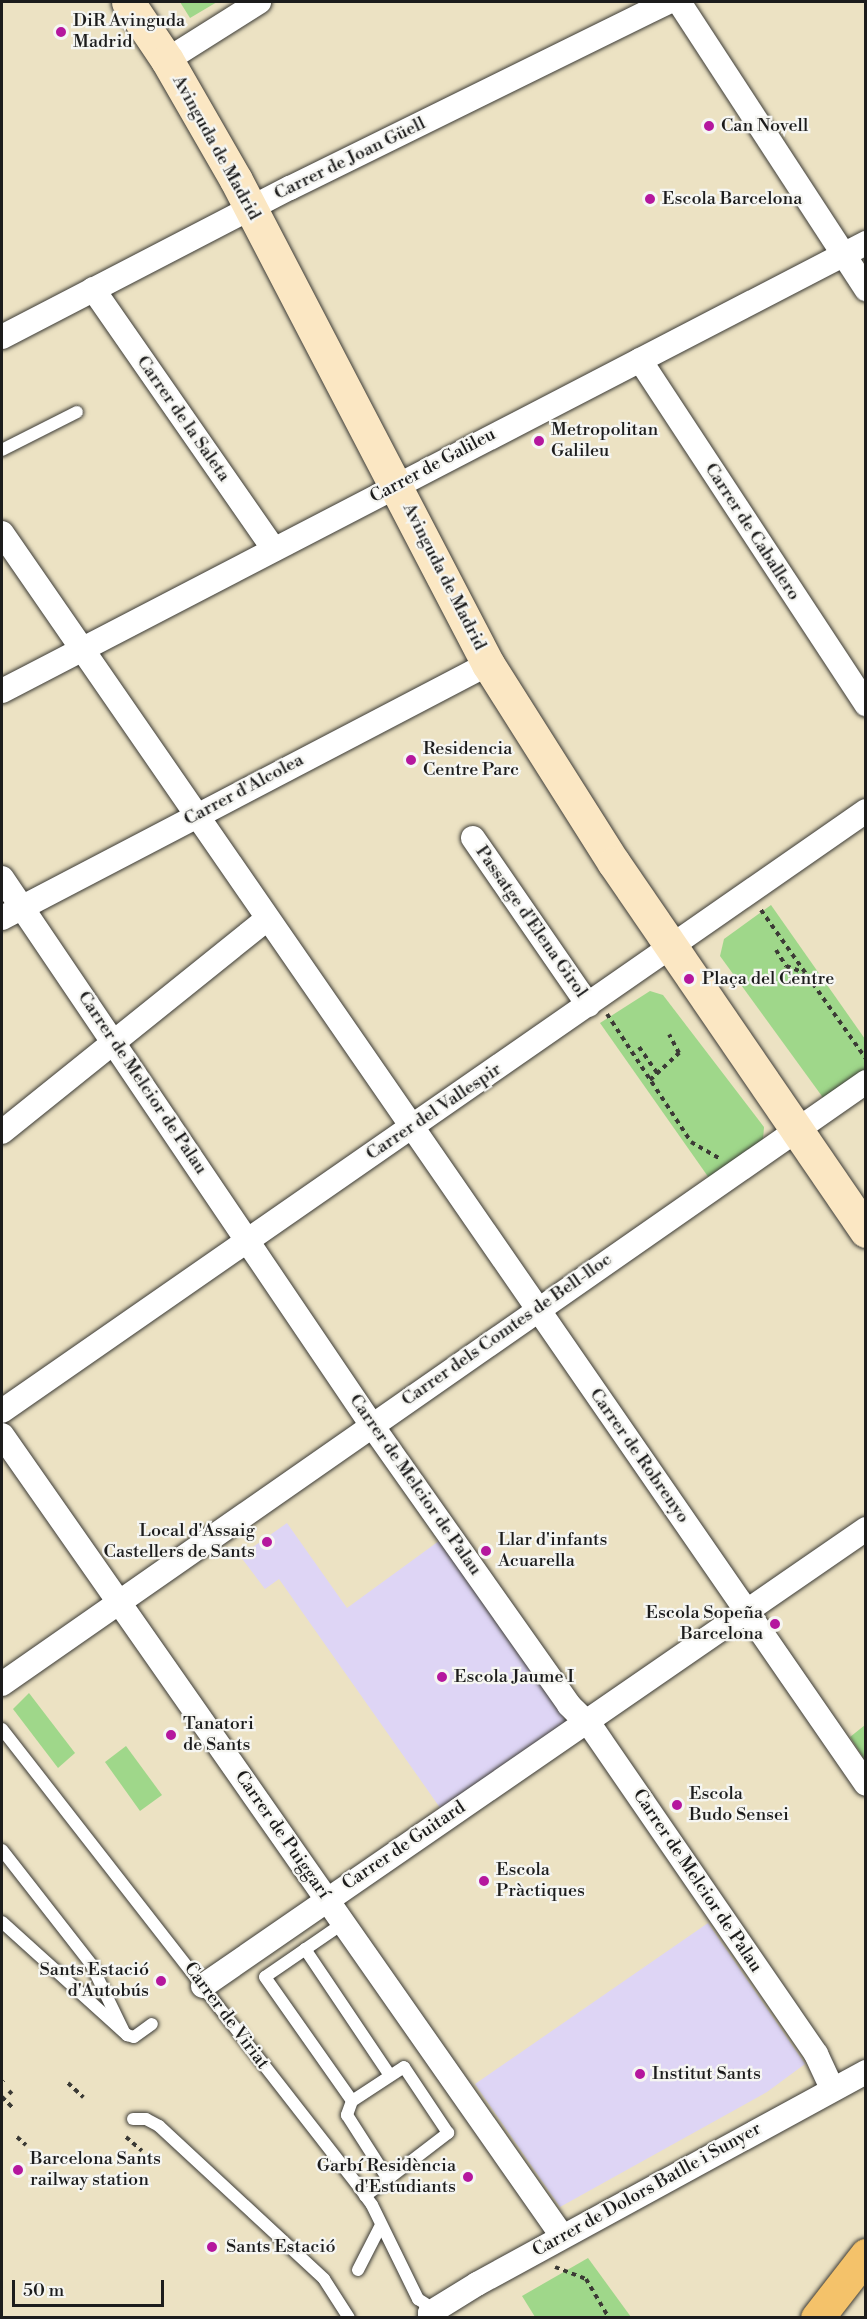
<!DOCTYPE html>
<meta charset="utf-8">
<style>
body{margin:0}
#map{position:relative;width:867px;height:2319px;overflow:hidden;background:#ece2c3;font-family:"Libre Bodoni",serif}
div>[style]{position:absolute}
.built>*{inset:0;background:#ded5f5}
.green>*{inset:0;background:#9fd78a}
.path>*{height:4px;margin-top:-2px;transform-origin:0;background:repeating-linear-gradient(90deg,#3b3a35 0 4.5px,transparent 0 9px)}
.roads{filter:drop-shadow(0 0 2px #3b3a35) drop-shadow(0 0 2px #3b3a35)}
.lane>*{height:12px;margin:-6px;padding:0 6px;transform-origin:6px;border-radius:6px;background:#fff}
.street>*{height:24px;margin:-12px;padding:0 12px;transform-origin:12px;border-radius:12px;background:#fff}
.secondary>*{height:33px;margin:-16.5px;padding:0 16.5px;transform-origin:16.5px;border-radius:16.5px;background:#fbe7c3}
.primary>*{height:33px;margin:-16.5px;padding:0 16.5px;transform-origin:16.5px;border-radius:16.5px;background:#f4c26a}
.dots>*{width:16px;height:16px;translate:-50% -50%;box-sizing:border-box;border:3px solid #f6f6f2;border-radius:50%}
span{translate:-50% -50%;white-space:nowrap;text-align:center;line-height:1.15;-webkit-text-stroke:4.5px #f6f6f2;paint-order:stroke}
.poi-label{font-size:18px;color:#1c1c1c}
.left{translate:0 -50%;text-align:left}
.right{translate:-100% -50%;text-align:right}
.street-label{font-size:18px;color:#1c1c1c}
.frame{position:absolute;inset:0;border:3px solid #1c1c1c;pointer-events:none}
.scale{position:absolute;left:12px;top:2280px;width:152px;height:27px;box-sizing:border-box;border:3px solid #1c1c1c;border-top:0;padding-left:8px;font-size:18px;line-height:21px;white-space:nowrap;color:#1c1c1c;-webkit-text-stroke:4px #f6f6f2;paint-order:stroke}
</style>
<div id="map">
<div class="built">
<i style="clip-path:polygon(287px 1523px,347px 1608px,443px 1538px,448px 1551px,567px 1722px,443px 1812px,279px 1579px,265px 1589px,240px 1556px)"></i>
<i style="clip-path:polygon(708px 1923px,805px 2064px,767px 2092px,560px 2207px,475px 2084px)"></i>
</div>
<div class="green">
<i style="clip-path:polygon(180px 2px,217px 2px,190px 18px)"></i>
<i style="clip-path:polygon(771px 905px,865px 1039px,865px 1079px,824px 1099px,720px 956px,724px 939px)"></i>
<i style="clip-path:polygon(650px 991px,663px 995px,764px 1127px,763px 1140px,709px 1178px,600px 1023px)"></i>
<i style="clip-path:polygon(29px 1693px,75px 1753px,58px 1768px,13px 1709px)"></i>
<i style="clip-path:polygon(865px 1725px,865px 1760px,850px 1737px)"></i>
<i style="clip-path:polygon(126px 1746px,162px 1795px,140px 1811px,105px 1762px)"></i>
<i style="clip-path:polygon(588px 2258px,631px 2317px,535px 2317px,522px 2296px)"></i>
</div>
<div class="path">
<i style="left:761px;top:910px;width:182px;rotate:54.8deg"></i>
<i style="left:776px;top:950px;width:19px;rotate:58deg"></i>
<i style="left:786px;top:966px;width:20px;rotate:20deg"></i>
<i style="left:607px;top:1014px;width:153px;rotate:56.7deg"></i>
<i style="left:691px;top:1142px;width:34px;rotate:30deg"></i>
<i style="left:639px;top:1047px;width:33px;rotate:55deg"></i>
<i style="left:650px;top:1080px;width:40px;rotate:-43deg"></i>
<i style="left:679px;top:1053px;width:21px;rotate:-118deg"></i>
<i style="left:3px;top:2081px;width:1px;rotate:-45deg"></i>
<i style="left:68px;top:2083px;width:21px;rotate:43deg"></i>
<i style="left:9px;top:2091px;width:4px;rotate:45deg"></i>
<i style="left:2px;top:2097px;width:16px;rotate:45deg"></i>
<i style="left:17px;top:2137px;width:12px;rotate:42deg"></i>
<i style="left:126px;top:2137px;width:21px;rotate:41deg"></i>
<i style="left:555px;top:2267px;width:33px;rotate:21deg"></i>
<i style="left:586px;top:2279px;width:45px;rotate:59.5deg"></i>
</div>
<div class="roads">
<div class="lane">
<i style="left:2px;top:450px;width:84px;rotate:-26.9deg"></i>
<i style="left:2px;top:1729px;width:576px;rotate:52.06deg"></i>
<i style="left:356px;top:2183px;width:27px;rotate:54deg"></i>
<i style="left:372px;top:2205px;width:105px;rotate:63.9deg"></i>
<i style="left:418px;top:2299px;width:20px;rotate:33deg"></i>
<i style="left:2px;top:1850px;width:145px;rotate:52deg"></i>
<i style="left:91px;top:1964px;width:73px;rotate:64.1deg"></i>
<i style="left:2px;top:1922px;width:169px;rotate:42.1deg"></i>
<i style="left:127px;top:2035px;width:7px;rotate:16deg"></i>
<i style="left:134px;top:2037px;width:22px;rotate:-36deg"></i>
<i style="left:342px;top:1924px;width:93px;rotate:145.5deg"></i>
<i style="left:265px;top:1977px;width:151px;rotate:54.9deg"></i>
<i style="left:305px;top:1949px;width:151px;rotate:56.1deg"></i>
<i style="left:133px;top:2119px;width:13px"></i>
<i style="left:146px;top:2119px;width:15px;rotate:28deg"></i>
<i style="left:159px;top:2126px;width:225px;rotate:42.8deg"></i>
<i style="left:324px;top:2279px;width:46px;rotate:57.3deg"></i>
<i style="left:365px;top:2196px;width:29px;rotate:-36deg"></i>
<i style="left:388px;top:2179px;width:76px;rotate:-37.5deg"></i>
<i style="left:448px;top:2133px;width:79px;rotate:-123.7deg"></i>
<i style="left:404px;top:2067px;width:62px;rotate:146.8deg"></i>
<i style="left:352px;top:2101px;width:15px;rotate:110deg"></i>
<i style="left:347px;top:2115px;width:76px;rotate:57.4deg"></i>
<i style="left:358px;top:2270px;width:48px;rotate:-62.9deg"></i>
</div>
<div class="street">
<i style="left:679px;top:2px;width:343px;rotate:56.9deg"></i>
<i style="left:167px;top:60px;width:109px;rotate:-32.2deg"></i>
<i style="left:93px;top:289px;width:317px;rotate:55.2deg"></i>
<i style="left:2px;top:337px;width:324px;rotate:-27.4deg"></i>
<i style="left:290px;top:188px;width:421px;rotate:-26.2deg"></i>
<i style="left:640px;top:360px;width:412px;rotate:56.7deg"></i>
<i style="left:2px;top:533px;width:1520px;rotate:55.37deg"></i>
<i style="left:2px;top:691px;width:973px;rotate:-27.41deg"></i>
<i style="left:473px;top:838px;width:203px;rotate:55.4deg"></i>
<i style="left:2px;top:878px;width:659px;rotate:55.95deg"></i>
<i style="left:371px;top:1424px;width:344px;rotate:54.8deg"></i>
<i style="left:569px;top:1705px;width:33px;rotate:45deg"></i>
<i style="left:592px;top:1728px;width:396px;rotate:55.5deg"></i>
<i style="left:816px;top:2054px;width:38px;rotate:65deg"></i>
<i style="left:2px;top:918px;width:548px;rotate:-27.59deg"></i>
<i style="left:2px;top:1132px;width:339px;rotate:-38.8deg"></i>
<i style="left:2px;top:1411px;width:1052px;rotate:-34.78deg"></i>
<i style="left:2px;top:1435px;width:977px;rotate:55.04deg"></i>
<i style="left:2px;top:1684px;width:1053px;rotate:-34.87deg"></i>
<i style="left:203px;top:1986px;width:805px;rotate:-34.58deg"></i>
<i style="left:430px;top:2318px;width:5px;rotate:-90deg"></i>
<i style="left:430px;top:2313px;width:55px;rotate:-31.7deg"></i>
<i style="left:477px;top:2284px;width:443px;rotate:-28.6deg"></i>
</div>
<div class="secondary">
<i style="left:128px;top:2px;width:70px;rotate:56.1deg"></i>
<i style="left:167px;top:60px;width:138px;rotate:60.1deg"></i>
<i style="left:236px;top:180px;width:546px;rotate:62.5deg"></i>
<i style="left:488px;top:664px;width:236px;rotate:57.7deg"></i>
<i style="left:614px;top:863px;width:446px;rotate:55.6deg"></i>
</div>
<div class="primary">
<i style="left:817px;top:2318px;width:80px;rotate:-52.1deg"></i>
</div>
</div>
<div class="dots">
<i style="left:61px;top:32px;background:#b5179e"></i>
<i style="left:709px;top:126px;background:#b5179e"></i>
<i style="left:650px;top:199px;background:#b5179e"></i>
<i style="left:539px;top:441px;background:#b5179e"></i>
<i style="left:411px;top:760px;background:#b5179e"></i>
<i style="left:689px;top:979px;background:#b5179e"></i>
<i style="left:267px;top:1542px;background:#b5179e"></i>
<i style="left:486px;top:1551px;background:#b5179e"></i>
<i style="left:775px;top:1624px;background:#b5179e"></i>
<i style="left:442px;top:1677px;background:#b5179e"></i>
<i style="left:171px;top:1735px;background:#b5179e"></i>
<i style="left:677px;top:1805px;background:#b5179e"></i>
<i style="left:484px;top:1881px;background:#b5179e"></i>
<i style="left:161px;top:1981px;background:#b5179e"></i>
<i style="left:640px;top:2074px;background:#b5179e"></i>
<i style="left:18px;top:2170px;background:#b5179e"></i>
<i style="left:468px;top:2177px;background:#b5179e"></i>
<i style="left:212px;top:2247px;background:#b5179e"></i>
</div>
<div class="poi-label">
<span class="left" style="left:73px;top:32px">DiR Avinguda<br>Madrid</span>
<span class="left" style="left:721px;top:126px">Can Novell</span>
<span class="left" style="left:662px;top:199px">Escola Barcelona</span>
<span class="left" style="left:551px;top:441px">Metropolitan<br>Galileu</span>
<span class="left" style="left:423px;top:760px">Residencia<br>Centre Parc</span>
<span class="left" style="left:702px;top:979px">Plaça del Centre</span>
<span class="right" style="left:255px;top:1542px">Local d'Assaig<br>Castellers de Sants</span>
<span class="left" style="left:498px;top:1551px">Llar d'infants<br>Acuarella</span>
<span class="right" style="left:763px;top:1624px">Escola Sopeña<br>Barcelona</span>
<span class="left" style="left:454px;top:1677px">Escola Jaume I</span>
<span class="left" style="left:183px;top:1735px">Tanatori<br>de Sants</span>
<span class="left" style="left:689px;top:1805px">Escola<br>Budo Sensei</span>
<span class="left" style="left:496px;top:1881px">Escola<br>Pràctiques</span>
<span class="right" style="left:149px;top:1981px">Sants Estació<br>d'Autobús</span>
<span class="left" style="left:652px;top:2074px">Institut Sants</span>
<span class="left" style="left:30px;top:2170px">Barcelona Sants<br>railway station</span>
<span class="right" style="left:456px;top:2177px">Garbí Residència<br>d'Estudiants</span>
<span class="left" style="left:226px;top:2247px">Sants Estació</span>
</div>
<div class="street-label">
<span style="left:216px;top:148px;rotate:61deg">Avinguda de Madrid</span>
<span style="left:350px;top:159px;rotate:-26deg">Carrer de Joan Güell</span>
<span style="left:183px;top:419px;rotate:55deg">Carrer de la Saleta</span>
<span style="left:433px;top:466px;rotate:-28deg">Carrer de Galileu</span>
<span style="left:752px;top:532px;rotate:57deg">Carrer de Caballero</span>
<span style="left:444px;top:577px;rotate:63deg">Avinguda de Madrid</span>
<span style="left:244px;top:790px;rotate:-28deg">Carrer d'Alcolea</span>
<span style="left:531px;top:922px;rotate:55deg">Passatge d'Elena Girol</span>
<span style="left:142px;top:1083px;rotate:56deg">Carrer de Melcior de Palau</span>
<span style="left:434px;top:1112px;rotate:-34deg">Carrer del Vallespir</span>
<span style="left:507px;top:1330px;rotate:-35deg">Carrer dels Comtes de Bell-lloc</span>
<span style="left:639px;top:1456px;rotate:55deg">Carrer de Robrenyo</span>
<span style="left:415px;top:1485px;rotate:55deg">Carrer de Melcior de Palau</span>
<span style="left:282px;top:1835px;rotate:55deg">Carrer de Puiggarí</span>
<span style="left:404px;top:1846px;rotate:-34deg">Carrer de Guitard</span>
<span style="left:697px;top:1881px;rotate:56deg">Carrer de Melcior de Palau</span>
<span style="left:226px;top:2016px;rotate:53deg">Carrer de Viriat</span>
<span style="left:647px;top:2190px;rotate:-29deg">Carrer de Dolors Batlle i Sunyer</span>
</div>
<div class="frame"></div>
<div class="scale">50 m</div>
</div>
